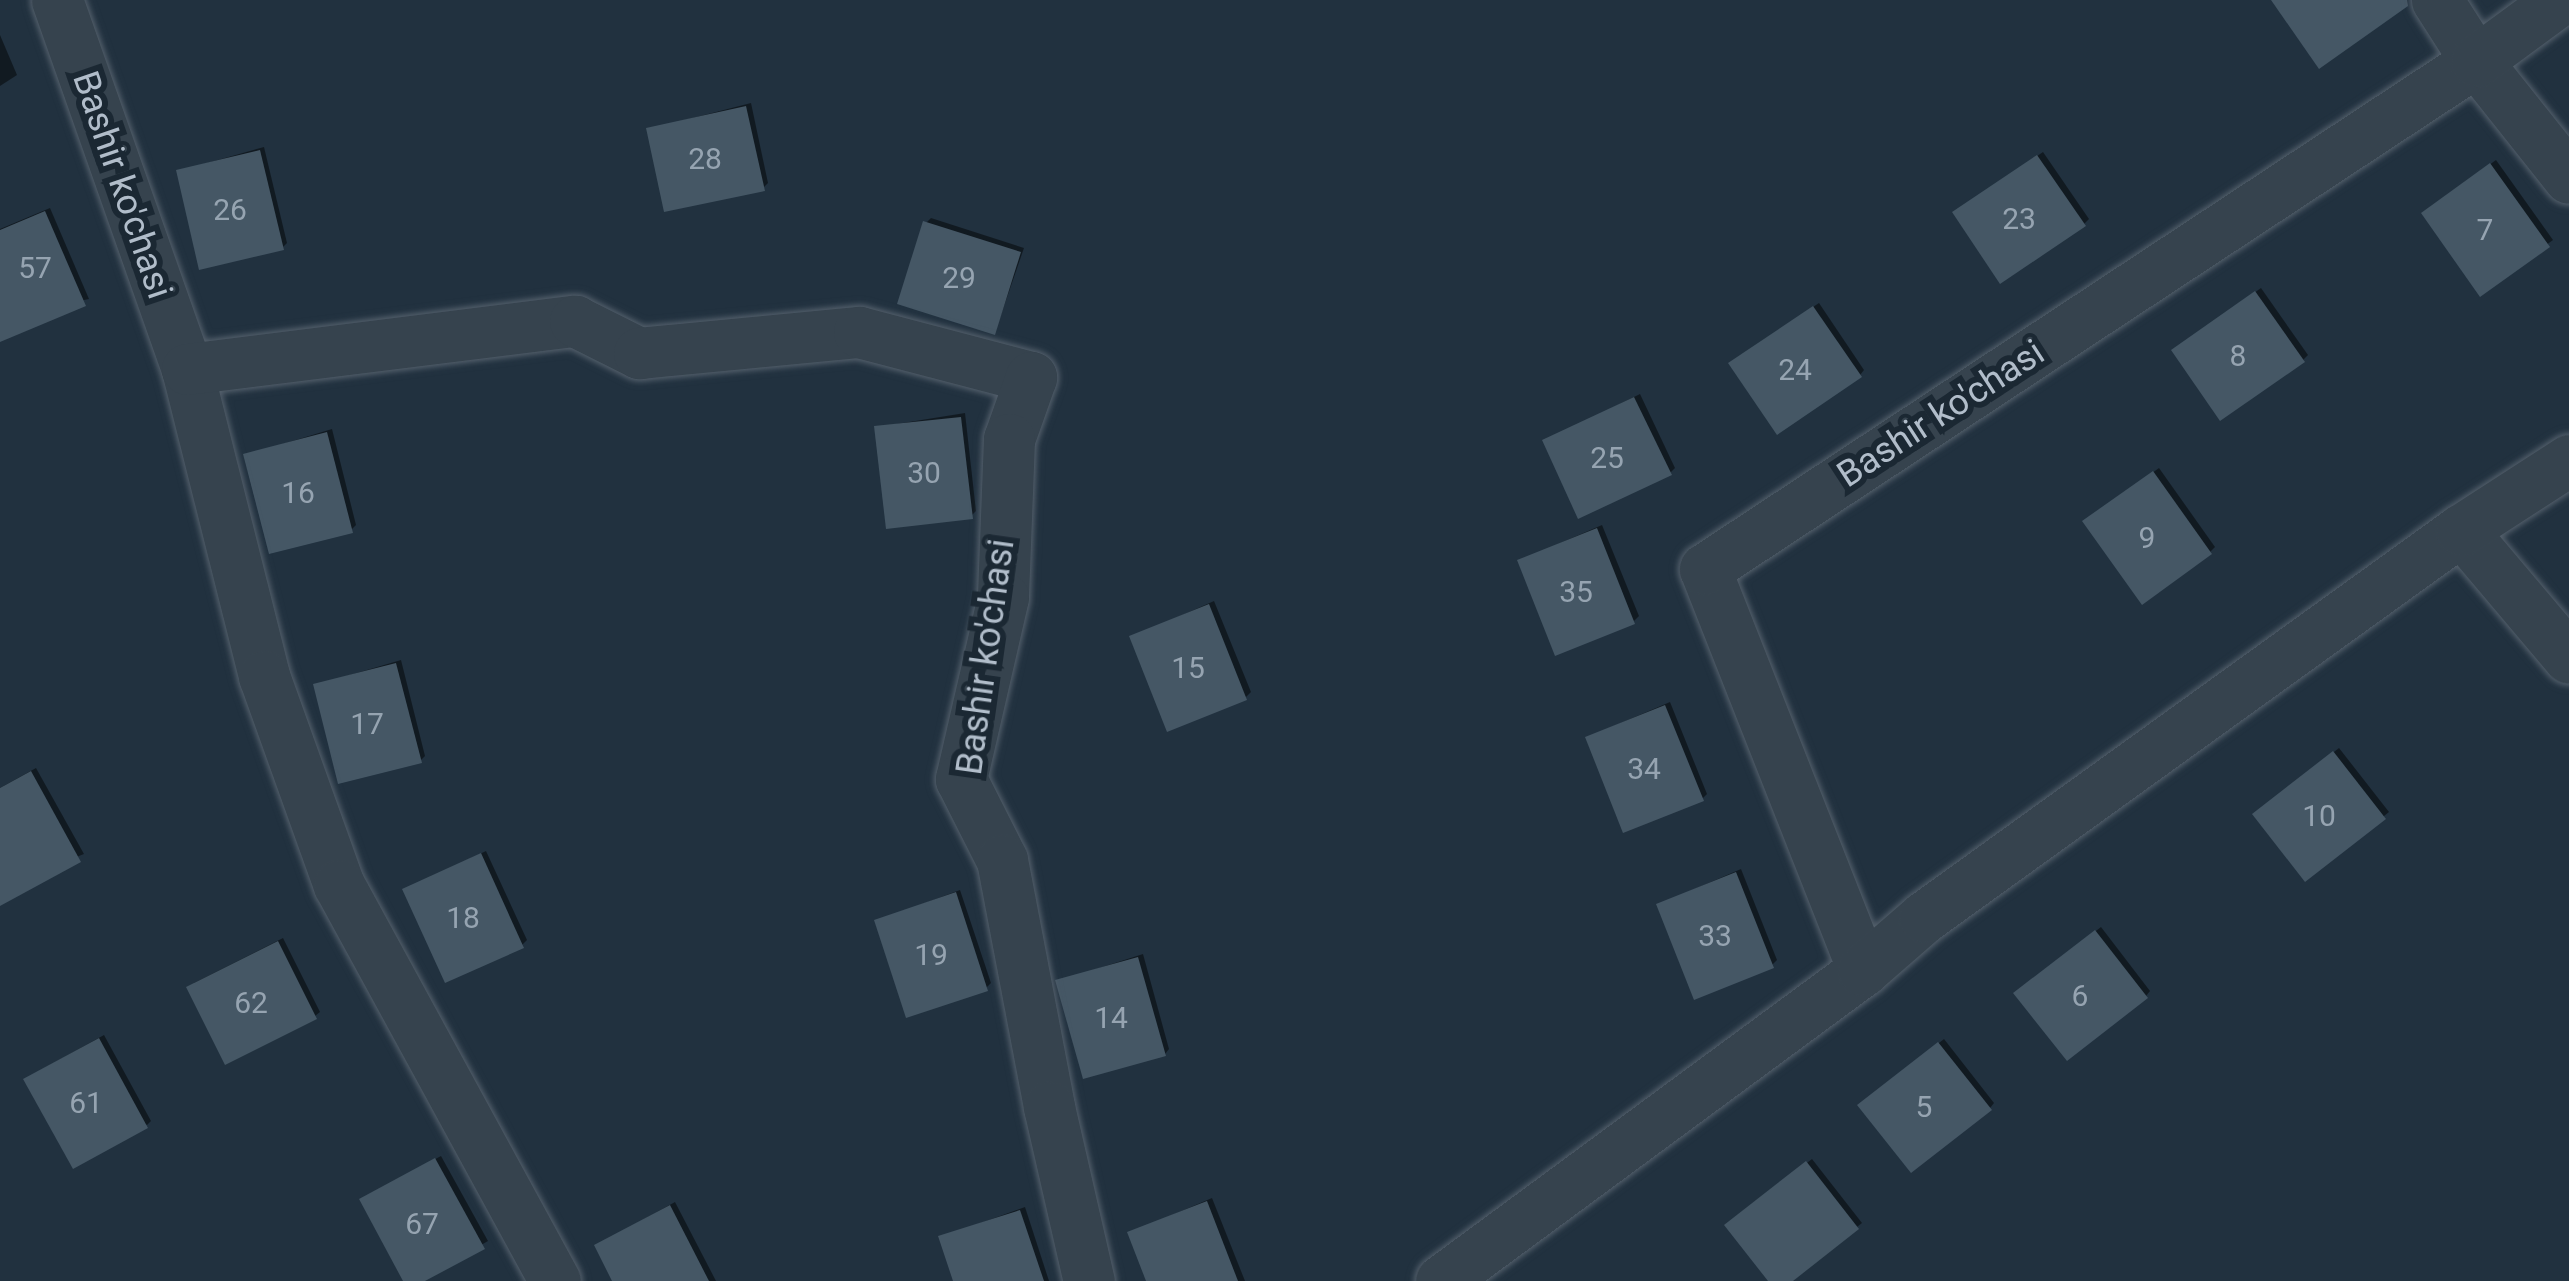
<!DOCTYPE html>
<style>
body{margin:0}
#map{position:relative;width:2569px;height:1281px;overflow:hidden;background:#21313f;font-family:Roboto,sans-serif}
div>[style]{position:absolute}
.shadow>*{inset:0;background:#0007}
.building>*{inset:0;background:#455765}
.roads{filter:drop-shadow(0 0 3px #54606c) drop-shadow(0 0 3px #54606c)}
.street>*{height:51px;margin:-25.5px;padding:0 25.5px;transform-origin:25.5px;border-radius:25.5px;background:#36434e}
span{translate:-50% -50%;white-space:nowrap;text-align:center;line-height:1.15;-webkit-text-stroke:12px #1b2833;paint-order:stroke}
.number-label{font-size:30px;color:#96a4b1}
.number-label span{-webkit-text-stroke-width:0}
.street-label{font-size:36px;color:#b1bdca}
</style>
<div id="map">
<div class="shadow">
<i style="clip-path:polygon(0 35px,17px 75px,0 86px)"></i>
<i style="clip-path:polygon(751px 103px,768px 183px,763px 188px,650px 129px)"></i>
<i style="clip-path:polygon(264px 147px,287px 243px,282px 248px,179px 171px)"></i>
<i style="clip-path:polygon(2043px 152px,2089px 219px,2084px 224px,1961px 208px)"></i>
<i style="clip-path:polygon(2496px 160px,2553px 240px,2481px 293px,2429px 209px)"></i>
<i style="clip-path:polygon(50px 208px,89px 299px,0 317px,0 229px)"></i>
<i style="clip-path:polygon(931px 218px,1024px 248px,995px 332px,926px 223px)"></i>
<i style="clip-path:polygon(2261px 288px,2308px 355px,2303px 360px,2180px 346px)"></i>
<i style="clip-path:polygon(1819px 303px,1864px 370px,1860px 375px,1737px 358px)"></i>
<i style="clip-path:polygon(1640px 394px,1675px 468px,1670px 473px,1545px 441px)"></i>
<i style="clip-path:polygon(965px 413px,976px 511px,971px 516px,878px 427px)"></i>
<i style="clip-path:polygon(332px 429px,356px 525px,351px 530px,247px 455px)"></i>
<i style="clip-path:polygon(2159px 468px,2215px 547px,2210px 552px,2091px 517px)"></i>
<i style="clip-path:polygon(1602px 525px,1639px 616px,1634px 621px,1521px 560px)"></i>
<i style="clip-path:polygon(1214px 601px,1251px 692px,1246px 697px,1133px 637px)"></i>
<i style="clip-path:polygon(401px 660px,425px 756px,420px 761px,316px 685px)"></i>
<i style="clip-path:polygon(1670px 702px,1707px 794px,1702px 799px,1588px 737px)"></i>
<i style="clip-path:polygon(2339px 748px,2389px 812px,2306px 878px,2261px 809px)"></i>
<i style="clip-path:polygon(36px 768px,84px 854px,0 887px,0 788px)"></i>
<i style="clip-path:polygon(486px 851px,527px 940px,522px 945px,406px 889px)"></i>
<i style="clip-path:polygon(1741px 869px,1777px 960px,1772px 965px,1660px 904px)"></i>
<i style="clip-path:polygon(960px 890px,991px 983px,986px 988px,877px 921px)"></i>
<i style="clip-path:polygon(2101px 927px,2150px 991px,2146px 996px,2022px 988px)"></i>
<i style="clip-path:polygon(283px 938px,320px 1012px,315px 1016px,194px 983px)"></i>
<i style="clip-path:polygon(1143px 954px,1169px 1049px,1165px 1054px,1059px 981px)"></i>
<i style="clip-path:polygon(104px 1035px,151px 1121px,147px 1125px,32px 1075px)"></i>
<i style="clip-path:polygon(1944px 1039px,1994px 1103px,1990px 1108px,1866px 1100px)"></i>
<i style="clip-path:polygon(441px 1156px,488px 1241px,419px 1281px,407px 1281px,368px 1195px)"></i>
<i style="clip-path:polygon(1812px 1159px,1862px 1223px,1788px 1281px,1772px 1281px,1733px 1220px)"></i>
<i style="clip-path:polygon(1212px 1198px,1245px 1281px,1149px 1281px,1130px 1233px)"></i>
<i style="clip-path:polygon(675px 1202px,716px 1281px,615px 1281px,597px 1245px)"></i>
<i style="clip-path:polygon(1025px 1207px,1049px 1281px,956px 1281px,942px 1237px)"></i>
</div>
<div class="building">
<i style="clip-path:polygon(2271px 0,2407px 0,2408px 6px,2319px 69px)"></i>
<i style="clip-path:polygon(746px 106px,765px 191px,664px 212px,646px 128px)"></i>
<i style="clip-path:polygon(260px 150px,284px 250px,199px 270px,176px 170px)"></i>
<i style="clip-path:polygon(2037px 155px,2086px 226px,2000px 284px,1952px 212px)"></i>
<i style="clip-path:polygon(2490px 163px,2550px 247px,2480px 297px,2421px 213px)"></i>
<i style="clip-path:polygon(45px 211px,86px 306px,0 342px,0 230px)"></i>
<i style="clip-path:polygon(923px 221px,1021px 252px,995px 335px,897px 304px)"></i>
<i style="clip-path:polygon(2255px 291px,2305px 362px,2220px 421px,2171px 350px)"></i>
<i style="clip-path:polygon(1813px 306px,1862px 377px,1777px 435px,1728px 363px)"></i>
<i style="clip-path:polygon(1634px 397px,1672px 475px,1578px 519px,1542px 440px)"></i>
<i style="clip-path:polygon(961px 417px,973px 519px,886px 529px,874px 426px)"></i>
<i style="clip-path:polygon(327px 432px,353px 533px,269px 554px,243px 454px)"></i>
<i style="clip-path:polygon(2153px 471px,2212px 554px,2142px 605px,2082px 521px)"></i>
<i style="clip-path:polygon(1597px 528px,1635px 624px,1555px 656px,1517px 560px)"></i>
<i style="clip-path:polygon(1209px 604px,1247px 700px,1167px 732px,1129px 636px)"></i>
<i style="clip-path:polygon(396px 663px,422px 763px,338px 784px,313px 684px)"></i>
<i style="clip-path:polygon(1665px 705px,1704px 801px,1623px 833px,1585px 737px)"></i>
<i style="clip-path:polygon(2333px 751px,2386px 819px,2305px 882px,2252px 814px)"></i>
<i style="clip-path:polygon(31px 771px,81px 862px,0 906px,0 788px)"></i>
<i style="clip-path:polygon(481px 853px,524px 948px,445px 983px,402px 889px)"></i>
<i style="clip-path:polygon(1736px 872px,1774px 968px,1694px 1000px,1656px 904px)"></i>
<i style="clip-path:polygon(956px 892px,988px 991px,906px 1018px,874px 920px)"></i>
<i style="clip-path:polygon(2095px 930px,2148px 998px,2067px 1061px,2013px 993px)"></i>
<i style="clip-path:polygon(278px 941px,317px 1019px,225px 1065px,186px 987px)"></i>
<i style="clip-path:polygon(1138px 957px,1166px 1056px,1083px 1079px,1055px 980px)"></i>
<i style="clip-path:polygon(99px 1038px,148px 1128px,73px 1169px,23px 1079px)"></i>
<i style="clip-path:polygon(1938px 1042px,1992px 1110px,1911px 1173px,1857px 1105px)"></i>
<i style="clip-path:polygon(435px 1158px,485px 1249px,425px 1281px,403px 1281px,359px 1199px)"></i>
<i style="clip-path:polygon(1806px 1161px,1859px 1229px,1793px 1281px,1768px 1281px,1724px 1225px)"></i>
<i style="clip-path:polygon(1207px 1201px,1238px 1281px,1146px 1281px,1127px 1232px)"></i>
<i style="clip-path:polygon(670px 1205px,709px 1281px,612px 1281px,594px 1245px)"></i>
<i style="clip-path:polygon(1020px 1210px,1044px 1281px,953px 1281px,938px 1236px)"></i>
</div>
<div class="roads">
<div class="street">
<i style="left:57px;top:0;width:391px;rotate:70.6deg"></i>
<i style="left:187px;top:369px;width:317px;rotate:75.9deg"></i>
<i style="left:264px;top:676px;width:222px;rotate:70.3deg"></i>
<i style="left:339px;top:885px;width:451px;rotate:61.4deg"></i>
<i style="left:2437px;top:0;width:72px;rotate:57.4deg"></i>
<i style="left:2476px;top:61px;width:149px;rotate:51.5deg"></i>
<i style="left:187px;top:369px;width:391px;rotate:-7.1deg"></i>
<i style="left:575px;top:321px;width:72px;rotate:26.6deg"></i>
<i style="left:639px;top:353px;width:221px;rotate:-5.5deg"></i>
<i style="left:859px;top:332px;width:178px;rotate:14.7deg"></i>
<i style="left:1031px;top:377px;width:66px;rotate:109.5deg"></i>
<i style="left:1009px;top:439px;width:158px;rotate:92.2deg"></i>
<i style="left:1003px;top:597px;width:187px;rotate:103deg"></i>
<i style="left:961px;top:779px;width:91px;rotate:63.2deg"></i>
<i style="left:1002px;top:860px;width:251px;rotate:79.2deg"></i>
<i style="left:1049px;top:1107px;width:179px;rotate:77.1deg"></i>
<i style="left:2461px;top:530px;width:167px;rotate:49.8deg"></i>
<i style="left:1863px;top:970px;width:431px;rotate:-111.5deg"></i>
<i style="left:1705px;top:569px;width:923px;rotate:-33.38deg"></i>
<i style="left:2476px;top:61px;width:103px;rotate:-36.3deg"></i>
<i style="left:1441px;top:1281px;width:524px;rotate:-36.39deg"></i>
<i style="left:1863px;top:970px;width:81px;rotate:-41deg"></i>
<i style="left:1924px;top:917px;width:662px;rotate:-35.78deg"></i>
<i style="left:2461px;top:530px;width:129px;rotate:-32.9deg"></i>
</div>
</div>
<div class="number-label">
<span style="left:705px;top:159px">28</span>
<span style="left:230px;top:210px">26</span>
<span style="left:2019px;top:219px">23</span>
<span style="left:2485px;top:230px">7</span>
<span style="left:35px;top:268px">57</span>
<span style="left:959px;top:278px">29</span>
<span style="left:2238px;top:356px">8</span>
<span style="left:1795px;top:370px">24</span>
<span style="left:1607px;top:458px">25</span>
<span style="left:924px;top:473px">30</span>
<span style="left:298px;top:493px">16</span>
<span style="left:2147px;top:538px">9</span>
<span style="left:1576px;top:592px">35</span>
<span style="left:1188px;top:668px">15</span>
<span style="left:367px;top:724px">17</span>
<span style="left:1644px;top:769px">34</span>
<span style="left:2319px;top:816px">10</span>
<span style="left:463px;top:918px">18</span>
<span style="left:1715px;top:936px">33</span>
<span style="left:931px;top:955px">19</span>
<span style="left:2080px;top:996px">6</span>
<span style="left:251px;top:1003px">62</span>
<span style="left:1111px;top:1018px">14</span>
<span style="left:86px;top:1103px">61</span>
<span style="left:1924px;top:1107px">5</span>
<span style="left:422px;top:1224px">67</span>
</div>
<div class="street-label">
<span style="left:122px;top:185px;rotate:71deg">Bashir ko'chasi</span>
<span style="left:1941px;top:414px;rotate:-33deg">Bashir ko'chasi</span>
<span style="left:986px;top:657px;rotate:-82deg">Bashir ko'chasi</span>
</div>
</div>
